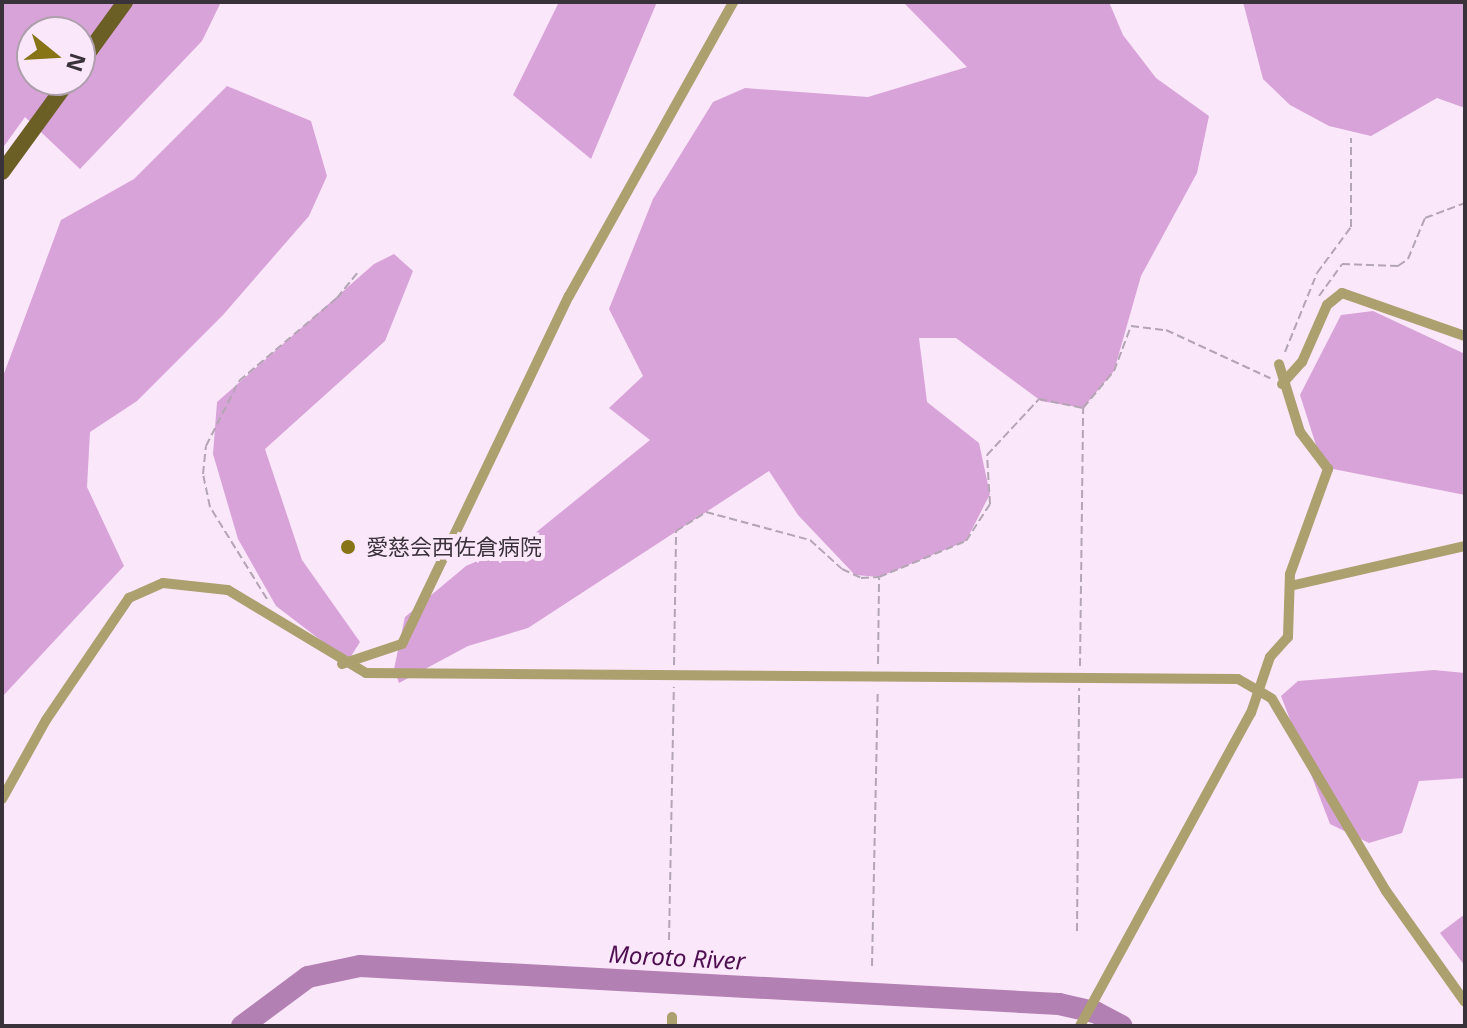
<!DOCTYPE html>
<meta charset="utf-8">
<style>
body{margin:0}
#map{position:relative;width:1467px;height:1028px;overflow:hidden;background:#fbe7fa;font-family:"Noto Sans","Noto Sans JP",sans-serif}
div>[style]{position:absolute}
.forest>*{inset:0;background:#d8a3d8}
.river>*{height:22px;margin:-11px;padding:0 11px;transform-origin:11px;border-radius:11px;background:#b380b3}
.path>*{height:2px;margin-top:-1px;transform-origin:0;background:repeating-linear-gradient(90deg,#b4a5b4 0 8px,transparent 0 12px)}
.street>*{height:10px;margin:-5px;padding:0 5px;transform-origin:5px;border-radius:5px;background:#aba06e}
.primary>*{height:16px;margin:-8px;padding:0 8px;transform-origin:8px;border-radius:8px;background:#6b5f26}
.dots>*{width:22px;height:22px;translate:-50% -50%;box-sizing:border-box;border:4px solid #fbe7fa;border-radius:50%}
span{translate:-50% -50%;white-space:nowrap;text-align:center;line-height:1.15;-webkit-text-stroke:8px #fbe7fa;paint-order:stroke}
.poi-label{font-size:22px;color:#3a323a}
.left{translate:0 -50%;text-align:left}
.water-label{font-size:24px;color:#4e0f50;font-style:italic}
.frame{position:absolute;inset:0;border:4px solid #3a323a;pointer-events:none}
.north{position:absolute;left:16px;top:16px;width:80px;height:80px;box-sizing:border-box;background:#fbe7fa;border:2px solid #ae9fad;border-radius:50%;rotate:108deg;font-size:22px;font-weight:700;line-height:32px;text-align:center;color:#3a323a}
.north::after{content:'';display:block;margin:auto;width:28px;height:36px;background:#867417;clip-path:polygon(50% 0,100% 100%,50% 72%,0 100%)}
</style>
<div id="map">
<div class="forest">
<i style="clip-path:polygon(evenodd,2px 2px,221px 2px,202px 41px,80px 169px,25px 117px,2px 149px,2px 2px,32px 32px,80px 32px,80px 80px,32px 80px,32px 32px)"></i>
<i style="clip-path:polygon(559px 2px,657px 2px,591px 159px,513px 95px)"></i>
<i style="clip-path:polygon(903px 2px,1109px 2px,1123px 35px,1156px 78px,1209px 116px,1197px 173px,1141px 276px,1114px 371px,1083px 408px,1041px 401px,956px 338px,919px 338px,927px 402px,979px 443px,990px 494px,966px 541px,879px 577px,855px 575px,798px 515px,769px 471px,528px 628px,468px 646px,399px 683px,394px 669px,405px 617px,466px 566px,529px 538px,650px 440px,609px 408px,643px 376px,609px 309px,653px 199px,713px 102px,745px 88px,868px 97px,967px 67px)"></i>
<i style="clip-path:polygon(1243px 2px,1465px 2px,1465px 108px,1437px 98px,1371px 136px,1329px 126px,1290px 105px,1263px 79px)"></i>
<i style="clip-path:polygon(227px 86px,311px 121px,327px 176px,309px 216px,223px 315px,137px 401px,90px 432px,87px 487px,124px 566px,2px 697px,2px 379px,61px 220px,134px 179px)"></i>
<i style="clip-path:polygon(394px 254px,413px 271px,385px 341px,265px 449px,302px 560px,360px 642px,348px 661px,276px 606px,238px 539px,213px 454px,217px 402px,374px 264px)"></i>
<i style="clip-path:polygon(1373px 311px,1465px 354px,1465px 495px,1323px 467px,1300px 395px,1341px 315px)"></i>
<i style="clip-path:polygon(1434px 670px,1465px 673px,1465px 778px,1419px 781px,1402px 833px,1369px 843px,1330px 824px,1281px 696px,1298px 681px)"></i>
<i style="clip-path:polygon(1465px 914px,1465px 966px,1440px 933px)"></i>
</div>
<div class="river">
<i style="left:242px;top:1026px;width:82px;rotate:-36.6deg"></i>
<i style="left:308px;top:977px;width:53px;rotate:-11.9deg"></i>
<i style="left:360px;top:966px;width:700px;rotate:3.11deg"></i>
<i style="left:1059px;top:1004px;width:37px;rotate:13deg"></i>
<i style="left:1095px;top:1012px;width:30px;rotate:28deg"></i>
</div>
<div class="path">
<i style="left:1319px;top:296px;width:39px;rotate:-54deg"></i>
<i style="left:1342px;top:264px;width:56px;rotate:2deg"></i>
<i style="left:1398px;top:266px;width:12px;rotate:-35deg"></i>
<i style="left:1408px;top:259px;width:44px;rotate:-67.5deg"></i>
<i style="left:1425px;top:218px;width:43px;rotate:-20.6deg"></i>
<i style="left:1285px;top:352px;width:85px;rotate:-67.9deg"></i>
<i style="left:1317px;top:273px;width:57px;rotate:-53.5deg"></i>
<i style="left:1351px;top:227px;width:89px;rotate:-90deg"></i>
<i style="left:267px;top:599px;width:108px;rotate:-121.8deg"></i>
<i style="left:210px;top:507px;width:34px;rotate:-102deg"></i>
<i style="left:203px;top:474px;width:28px;rotate:-84deg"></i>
<i style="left:206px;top:446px;width:73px;rotate:-63.1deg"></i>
<i style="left:239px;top:381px;width:128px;rotate:-40.3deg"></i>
<i style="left:337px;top:298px;width:32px;rotate:-51deg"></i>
<i style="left:878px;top:664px;width:86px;rotate:-89.3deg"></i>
<i style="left:674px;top:665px;width:134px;rotate:-89.1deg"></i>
<i style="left:676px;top:531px;width:36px;rotate:-32deg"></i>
<i style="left:706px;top:512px;width:108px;rotate:15.1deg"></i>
<i style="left:810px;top:540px;width:43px;rotate:42.2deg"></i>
<i style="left:842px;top:569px;width:21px;rotate:25deg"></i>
<i style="left:861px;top:578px;width:18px;rotate:-3deg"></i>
<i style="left:879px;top:577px;width:94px;rotate:-22.5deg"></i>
<i style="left:966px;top:541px;width:44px;rotate:-57deg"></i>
<i style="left:990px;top:504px;width:49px;rotate:-93.5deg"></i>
<i style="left:987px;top:455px;width:76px;rotate:-47.1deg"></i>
<i style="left:1039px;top:399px;width:45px;rotate:11.6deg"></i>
<i style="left:1083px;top:408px;width:48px;rotate:-50deg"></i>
<i style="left:1114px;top:371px;width:48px;rotate:-69.3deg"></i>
<i style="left:1131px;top:326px;width:35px;rotate:7deg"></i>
<i style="left:1166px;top:330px;width:115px;rotate:24.8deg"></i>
<i style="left:1080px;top:666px;width:258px;rotate:-89.3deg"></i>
<i style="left:1077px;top:931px;width:243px;rotate:-89.5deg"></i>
<i style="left:669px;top:940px;width:253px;rotate:-88.9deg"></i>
<i style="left:872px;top:966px;width:276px;rotate:-88.8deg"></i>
</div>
<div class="street">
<i style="left:1282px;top:384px;width:30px;rotate:-48deg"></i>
<i style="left:1302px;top:362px;width:62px;rotate:-66.3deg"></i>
<i style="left:1327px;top:305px;width:19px;rotate:-39deg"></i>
<i style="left:1342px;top:293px;width:130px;rotate:19.3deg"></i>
<i style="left:1290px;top:586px;width:180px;rotate:-12.9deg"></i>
<i style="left:342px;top:664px;width:63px;rotate:-18.4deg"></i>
<i style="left:402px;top:644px;width:386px;rotate:-64.4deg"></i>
<i style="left:569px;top:296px;width:337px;rotate:-60.8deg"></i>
<i style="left:2px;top:799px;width:90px;rotate:-60.9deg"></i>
<i style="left:46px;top:720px;width:148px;rotate:-55.8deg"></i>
<i style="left:129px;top:598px;width:37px;rotate:-24deg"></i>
<i style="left:163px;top:583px;width:65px;rotate:6.1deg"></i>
<i style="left:228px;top:590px;width:161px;rotate:31deg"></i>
<i style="left:366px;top:673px;width:872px;rotate:0.39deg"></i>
<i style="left:1238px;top:679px;width:39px;rotate:30deg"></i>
<i style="left:1272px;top:699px;width:223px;rotate:59.3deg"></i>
<i style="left:1386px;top:891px;width:136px;rotate:54.6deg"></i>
<i style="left:672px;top:1026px;width:9px;rotate:-90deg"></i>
<i style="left:1080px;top:1026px;width:357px;rotate:-61.4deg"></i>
<i style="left:1251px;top:713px;width:59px;rotate:-71.3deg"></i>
<i style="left:1270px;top:657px;width:27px;rotate:-48deg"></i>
<i style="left:1288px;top:637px;width:63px;rotate:-88.2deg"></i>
<i style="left:1290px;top:574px;width:112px;rotate:-70.1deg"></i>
<i style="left:1328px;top:469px;width:46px;rotate:-127.1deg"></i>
<i style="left:1300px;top:432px;width:71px;rotate:-107.2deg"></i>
</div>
<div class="primary">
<i style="left:80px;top:64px;width:77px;rotate:-54deg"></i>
<i style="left:2px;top:172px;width:114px;rotate:-53.9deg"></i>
</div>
<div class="dots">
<i style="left:348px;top:547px;background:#867417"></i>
</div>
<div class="poi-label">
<span class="left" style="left:366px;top:547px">愛慈会西佐倉病院</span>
</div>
<div class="water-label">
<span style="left:677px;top:957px;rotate:3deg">Moroto River</span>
</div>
<div class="frame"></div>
<div class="north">N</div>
</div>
